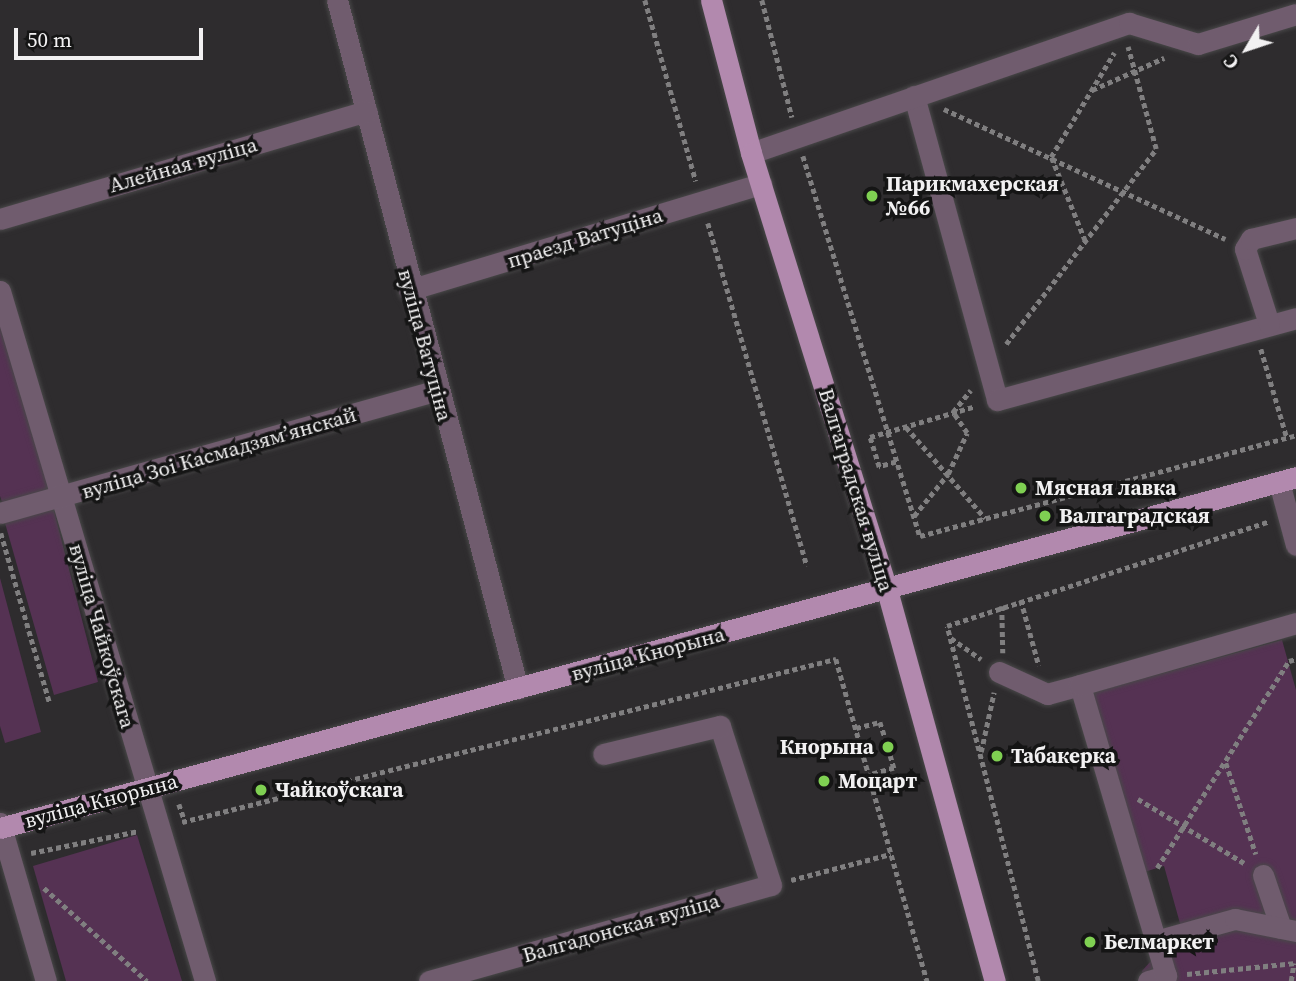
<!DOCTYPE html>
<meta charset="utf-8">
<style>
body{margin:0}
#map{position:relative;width:1296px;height:981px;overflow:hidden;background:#2e2c2e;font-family:"Source Serif 4",serif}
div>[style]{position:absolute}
.green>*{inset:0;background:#553253}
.path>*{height:4.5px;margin-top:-2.25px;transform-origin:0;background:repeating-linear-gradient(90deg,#807f80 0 5px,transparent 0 8.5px)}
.roads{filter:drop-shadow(0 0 2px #494849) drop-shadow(0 0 2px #494849)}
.minor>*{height:21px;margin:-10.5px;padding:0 10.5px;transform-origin:10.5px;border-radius:10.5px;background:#705c6e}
.major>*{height:21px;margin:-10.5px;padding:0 10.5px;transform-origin:10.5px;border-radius:10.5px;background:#b289ae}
.dots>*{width:19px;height:19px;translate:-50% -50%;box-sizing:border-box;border:4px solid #151515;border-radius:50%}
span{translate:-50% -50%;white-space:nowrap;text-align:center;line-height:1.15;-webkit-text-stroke:7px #151515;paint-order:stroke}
.street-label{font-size:21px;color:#f2f1f2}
.poi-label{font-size:21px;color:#f2f1f2;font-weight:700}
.left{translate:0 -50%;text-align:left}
.right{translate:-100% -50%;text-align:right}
.north{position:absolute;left:1212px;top:14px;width:70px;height:70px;-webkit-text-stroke:5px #151515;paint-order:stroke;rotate:231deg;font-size:19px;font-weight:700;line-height:28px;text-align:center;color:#f2f1f2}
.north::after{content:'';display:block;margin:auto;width:24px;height:32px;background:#f2f1f2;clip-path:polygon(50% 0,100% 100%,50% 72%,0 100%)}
.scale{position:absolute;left:14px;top:28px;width:189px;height:32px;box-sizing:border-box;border:4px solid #f2f1f2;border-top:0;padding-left:9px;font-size:21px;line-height:24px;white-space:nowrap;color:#f2f1f2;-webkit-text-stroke:5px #151515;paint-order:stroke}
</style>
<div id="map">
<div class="green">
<i style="clip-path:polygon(0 314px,51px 491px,3px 505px,0 496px)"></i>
<i style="clip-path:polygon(53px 507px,98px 682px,54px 695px,5px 523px)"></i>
<i style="clip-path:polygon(0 578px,41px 732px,5px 743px,0 726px)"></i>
<i style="clip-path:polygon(1282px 640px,1296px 690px,1296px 981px,1145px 981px,1142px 971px,1181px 927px,1164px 866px,1144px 872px,1092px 693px)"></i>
<i style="clip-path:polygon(137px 835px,182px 981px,66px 981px,33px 866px)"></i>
</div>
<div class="path">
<i style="left:645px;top:0;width:188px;rotate:74.3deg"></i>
<i style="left:762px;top:0;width:121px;rotate:75.6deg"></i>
<i style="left:1092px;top:90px;width:79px;rotate:-24deg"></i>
<i style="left:944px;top:109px;width:310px;rotate:24.8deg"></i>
<i style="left:803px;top:156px;width:398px;rotate:72.9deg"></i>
<i style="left:920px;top:536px;width:389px;rotate:-15deg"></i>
<i style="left:708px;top:223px;width:357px;rotate:73.9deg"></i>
<i style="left:1085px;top:241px;width:91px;rotate:-112deg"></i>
<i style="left:1051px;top:157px;width:122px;rotate:-58.8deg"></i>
<i style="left:1006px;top:344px;width:246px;rotate:-52.4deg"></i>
<i style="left:1156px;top:149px;width:106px;rotate:-105.4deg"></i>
<i style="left:1261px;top:349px;width:93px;rotate:73.7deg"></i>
<i style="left:906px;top:427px;width:121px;rotate:49deg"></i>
<i style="left:896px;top:462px;width:18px;rotate:164deg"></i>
<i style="left:879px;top:467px;width:31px;rotate:-107deg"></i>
<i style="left:870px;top:437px;width:110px;rotate:-16.3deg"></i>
<i style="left:914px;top:516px;width:54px;rotate:-51deg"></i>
<i style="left:948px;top:474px;width:45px;rotate:-65.1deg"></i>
<i style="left:967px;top:433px;width:25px;rotate:-124deg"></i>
<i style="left:953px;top:412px;width:28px;rotate:-51deg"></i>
<i style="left:1px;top:533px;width:178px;rotate:74deg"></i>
<i style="left:1021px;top:600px;width:68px;rotate:74.7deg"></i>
<i style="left:1002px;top:606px;width:47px;rotate:88.8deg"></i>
<i style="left:951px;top:638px;width:37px;rotate:35deg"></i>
<i style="left:856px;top:728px;width:25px;rotate:-14deg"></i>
<i style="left:880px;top:722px;width:26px;rotate:72deg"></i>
<i style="left:888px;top:747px;width:22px;rotate:74deg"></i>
<i style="left:894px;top:768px;width:26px;rotate:164deg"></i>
<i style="left:981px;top:752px;width:61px;rotate:-77.8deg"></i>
<i style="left:1226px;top:763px;width:96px;rotate:71.8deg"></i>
<i style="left:1138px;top:799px;width:124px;rotate:31.1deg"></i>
<i style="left:179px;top:804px;width:18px;rotate:71deg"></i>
<i style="left:182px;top:822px;width:674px;rotate:-14deg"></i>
<i style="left:836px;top:659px;width:335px;rotate:74.2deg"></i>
<i style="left:31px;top:853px;width:110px;rotate:-11.5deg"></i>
<i style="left:1157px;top:868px;width:246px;rotate:-57.5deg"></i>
<i style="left:1289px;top:661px;width:7px;rotate:-16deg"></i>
<i style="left:791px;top:880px;width:103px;rotate:-14.6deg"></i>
<i style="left:44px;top:888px;width:139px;rotate:42.1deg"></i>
<i style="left:1187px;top:974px;width:110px;rotate:-5.8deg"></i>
<i style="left:1038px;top:981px;width:366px;rotate:-104.4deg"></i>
<i style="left:947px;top:626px;width:337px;rotate:-18deg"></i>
<i style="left:1291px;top:981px;width:18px;rotate:-81deg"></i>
</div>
<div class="roads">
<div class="minor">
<i style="left:337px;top:0;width:712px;rotate:75.28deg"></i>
<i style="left:914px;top:96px;width:315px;rotate:74.7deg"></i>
<i style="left:997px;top:400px;width:310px;rotate:-15.3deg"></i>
<i style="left:751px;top:153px;width:400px;rotate:-19deg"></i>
<i style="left:1129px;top:23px;width:72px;rotate:16.9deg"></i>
<i style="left:1198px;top:44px;width:102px;rotate:-17deg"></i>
<i style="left:0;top:219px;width:382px;rotate:-16.4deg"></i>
<i style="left:409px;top:290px;width:368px;rotate:-16.8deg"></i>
<i style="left:0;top:291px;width:720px;rotate:73.45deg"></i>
<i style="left:1269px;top:324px;width:79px;rotate:-107.7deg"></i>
<i style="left:1245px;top:249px;width:12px;rotate:-59deg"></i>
<i style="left:1251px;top:239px;width:46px;rotate:-13.7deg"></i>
<i style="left:1279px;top:482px;width:65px;rotate:74.9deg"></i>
<i style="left:0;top:513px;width:455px;rotate:-15.7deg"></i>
<i style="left:999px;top:672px;width:53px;rotate:24.6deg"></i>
<i style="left:1047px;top:694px;width:34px;rotate:-15deg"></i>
<i style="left:0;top:823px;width:165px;rotate:73.8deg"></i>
<i style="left:1263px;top:875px;width:56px;rotate:71.2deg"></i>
<i style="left:1155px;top:941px;width:83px;rotate:-15.4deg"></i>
<i style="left:1235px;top:919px;width:62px;rotate:11.1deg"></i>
<i style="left:429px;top:981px;width:355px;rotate:-15.7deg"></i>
<i style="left:771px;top:885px;width:167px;rotate:-107.8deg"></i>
<i style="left:720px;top:726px;width:120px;rotate:166.5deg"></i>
<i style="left:1148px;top:981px;width:19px;rotate:-16deg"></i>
<i style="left:1166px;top:976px;width:303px;rotate:-106.5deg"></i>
<i style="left:1080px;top:685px;width:225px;rotate:-16deg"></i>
</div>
<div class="major">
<i style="left:711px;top:0;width:158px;rotate:75.3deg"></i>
<i style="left:751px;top:153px;width:458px;rotate:72.7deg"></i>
<i style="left:887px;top:590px;width:406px;rotate:74.6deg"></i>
<i style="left:0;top:828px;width:1343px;rotate:-15.15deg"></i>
</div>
</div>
<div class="dots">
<i style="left:872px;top:196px;background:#7fd052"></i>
<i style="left:1021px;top:488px;background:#7fd052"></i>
<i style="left:1045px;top:516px;background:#7fd052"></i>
<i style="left:888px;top:747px;background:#7fd052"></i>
<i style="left:997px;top:756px;background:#7fd052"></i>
<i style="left:824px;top:781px;background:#7fd052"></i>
<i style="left:261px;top:790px;background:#7fd052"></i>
<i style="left:1090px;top:942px;background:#7fd052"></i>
</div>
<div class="street-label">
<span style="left:183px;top:165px;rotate:-16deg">Алейная вуліца</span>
<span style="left:585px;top:238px;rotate:-17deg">праезд Ватуціна</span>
<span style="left:425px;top:345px;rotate:75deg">вуліца Ватуціна</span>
<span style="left:219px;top:453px;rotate:-16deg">вуліца Зоі Касмадзямʼянскай</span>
<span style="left:856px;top:490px;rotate:73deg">Валгаградская вуліца</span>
<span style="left:102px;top:636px;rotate:74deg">вуліца Чайкоўскага</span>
<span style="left:648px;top:654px;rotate:-15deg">вуліца Кнорына</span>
<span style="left:101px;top:801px;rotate:-15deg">вуліца Кнорына</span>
<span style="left:621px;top:928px;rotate:-16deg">Валгадонская вуліца</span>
</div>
<div class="poi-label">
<span class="left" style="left:886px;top:196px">Парикмахерская<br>№66</span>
<span class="left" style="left:1035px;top:488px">Мясная лавка</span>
<span class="left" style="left:1059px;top:516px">Валгаградская</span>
<span class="right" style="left:874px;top:747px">Кнорына</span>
<span class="left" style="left:1011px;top:756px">Табакерка</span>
<span class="left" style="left:838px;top:781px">Моцарт</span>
<span class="left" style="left:275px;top:790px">Чайкоўскага</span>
<span class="left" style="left:1104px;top:942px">Белмаркет</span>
</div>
<div class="north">С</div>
<div class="scale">50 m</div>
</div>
